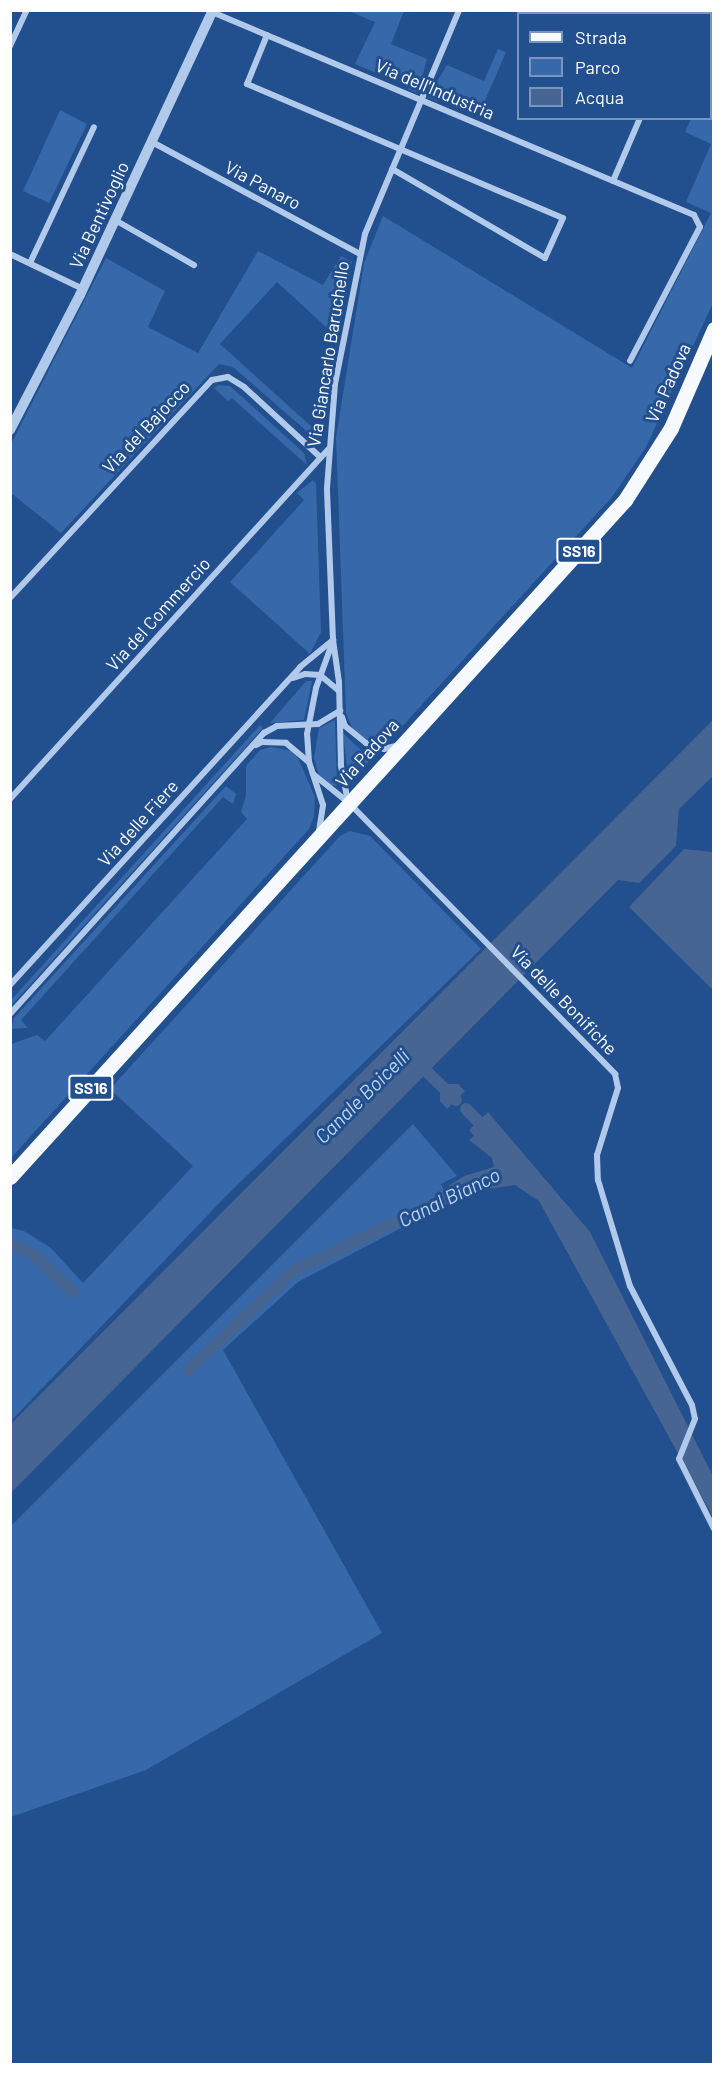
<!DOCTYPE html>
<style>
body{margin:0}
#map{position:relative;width:724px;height:2075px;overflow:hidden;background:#224f8d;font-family:Barlow,sans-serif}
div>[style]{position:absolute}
.green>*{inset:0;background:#3668aa}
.water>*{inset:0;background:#466592}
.canal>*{height:12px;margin:-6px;padding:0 6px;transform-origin:6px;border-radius:6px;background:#466592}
.minor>*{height:6px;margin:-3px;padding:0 3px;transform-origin:3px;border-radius:3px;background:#b1caeb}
.tertiary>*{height:10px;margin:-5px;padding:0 5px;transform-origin:5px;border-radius:5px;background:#b1caeb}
.primary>*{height:15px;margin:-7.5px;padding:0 7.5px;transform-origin:7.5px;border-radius:7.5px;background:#f6f9fe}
span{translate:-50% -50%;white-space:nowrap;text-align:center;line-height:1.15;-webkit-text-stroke:6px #224f8d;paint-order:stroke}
.shield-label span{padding:2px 4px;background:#224f8d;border:2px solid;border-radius:4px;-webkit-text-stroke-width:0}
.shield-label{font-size:16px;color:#fff;font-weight:700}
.street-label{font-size:18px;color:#fff}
.water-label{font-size:20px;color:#bdd4f2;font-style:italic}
.frame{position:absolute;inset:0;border:12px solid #fff;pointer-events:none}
.legend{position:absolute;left:517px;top:12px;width:195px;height:108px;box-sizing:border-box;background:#224f8d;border:2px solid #7a95bb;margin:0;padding:8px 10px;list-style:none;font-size:18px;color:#fff}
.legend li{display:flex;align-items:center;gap:12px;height:30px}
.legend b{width:30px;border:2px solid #7a95bb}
</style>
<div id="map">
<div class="green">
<i style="clip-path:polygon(349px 11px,404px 11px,391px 44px,427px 59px,418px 93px,408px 89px,411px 80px,379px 67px,376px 73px,355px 64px,375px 22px)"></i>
<i style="clip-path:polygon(498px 49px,506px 52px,480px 112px,441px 94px,437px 101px,428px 97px,447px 65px,484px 81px)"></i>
<i style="clip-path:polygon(713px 68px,713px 303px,646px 447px,612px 497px,387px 743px,372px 743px,353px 730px,346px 713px,336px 438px,364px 263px,383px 216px,632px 368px,711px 213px,686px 202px,711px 144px,685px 132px,691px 119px,710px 118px)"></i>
<i style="clip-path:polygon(60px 110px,87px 124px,49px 203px,23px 191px)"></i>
<i style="clip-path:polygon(258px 251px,323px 285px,341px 256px,352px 262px,338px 338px,277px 282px,220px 344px,322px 436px,322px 440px,318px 441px,233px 367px,219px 364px,61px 533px,11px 493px,11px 444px,106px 258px,165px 291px,148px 327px,198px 353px)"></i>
<i style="clip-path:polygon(219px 385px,230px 386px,304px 453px,307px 465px,232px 398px,228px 401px,214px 388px)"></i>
<i style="clip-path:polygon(313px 480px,316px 484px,321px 632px,310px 654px,230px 582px,304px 500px,297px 493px)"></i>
<i style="clip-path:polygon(306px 681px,312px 681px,304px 720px,270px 723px)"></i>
<i style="clip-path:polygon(335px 720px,337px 786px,328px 785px,319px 775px,314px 758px,319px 728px)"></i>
<i style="clip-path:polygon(260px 725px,263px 728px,11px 1006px,11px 1000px)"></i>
<i style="clip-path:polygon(343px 733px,361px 750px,376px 753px,349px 785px)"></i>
<i style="clip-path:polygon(271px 747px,291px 751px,298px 758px,315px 797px,314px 817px,309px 829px,11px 1158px,11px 1044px,37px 1035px,45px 1041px,247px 819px,241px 812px,246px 795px,246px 766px,260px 750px)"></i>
<i style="clip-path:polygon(226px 786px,236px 794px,233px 804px,223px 797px,21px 1020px,28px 1028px,11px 1029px,14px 1018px)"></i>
<i style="clip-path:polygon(350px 831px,370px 836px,481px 949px,226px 1196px,11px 1421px,11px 1228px,24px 1231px,51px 1248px,83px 1283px,193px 1166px,110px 1089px,340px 836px)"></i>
<i style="clip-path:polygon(413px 1124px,457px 1176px,441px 1184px,451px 1202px,298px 1282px,223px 1350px,382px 1633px,146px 1770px,11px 1817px,11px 1526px)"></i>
</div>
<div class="water">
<i style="clip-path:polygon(713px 720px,713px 776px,679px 809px,676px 846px,639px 883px,618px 880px,11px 1493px,10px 1425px)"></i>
<i style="clip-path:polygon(684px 849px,713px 852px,713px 990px,629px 907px)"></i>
<i style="clip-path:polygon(449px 1084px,458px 1084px,465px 1091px,447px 1109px,440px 1101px,440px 1092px)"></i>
<i style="clip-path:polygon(488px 1112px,590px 1232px,713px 1476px,713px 1517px,539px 1201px,515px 1185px,475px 1191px,451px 1202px,444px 1189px,464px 1176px,494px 1167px,492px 1158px,469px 1140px,474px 1136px,469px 1130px)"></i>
</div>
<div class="canal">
<i style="left:418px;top:1063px;width:53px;rotate:44.2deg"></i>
<i style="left:466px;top:1109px;width:33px;rotate:46deg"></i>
<i style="left:10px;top:1243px;width:27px;rotate:27deg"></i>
<i style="left:34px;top:1255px;width:54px;rotate:43.5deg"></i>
<i style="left:189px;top:1370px;width:142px;rotate:-43.6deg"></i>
<i style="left:292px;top:1272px;width:187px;rotate:-25.6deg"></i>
</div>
<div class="minor">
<i style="left:212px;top:12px;width:523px;rotate:22.84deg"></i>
<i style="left:694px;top:215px;width:13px;rotate:63deg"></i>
<i style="left:700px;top:227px;width:151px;rotate:117.6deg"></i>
<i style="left:535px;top:13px;width:2px;rotate:27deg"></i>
<i style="left:686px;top:14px;width:4px;rotate:-63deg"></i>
<i style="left:267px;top:35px;width:53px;rotate:112.2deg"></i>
<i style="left:247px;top:84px;width:343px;rotate:23deg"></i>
<i style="left:563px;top:218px;width:44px;rotate:114.2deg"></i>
<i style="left:545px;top:258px;width:177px;rotate:-149.8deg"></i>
<i style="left:10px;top:46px;width:40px;rotate:-65deg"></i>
<i style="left:152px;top:142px;width:236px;rotate:28.3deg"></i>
<i style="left:613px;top:181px;width:69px;rotate:-66.8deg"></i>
<i style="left:115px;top:220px;width:91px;rotate:29.7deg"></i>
<i style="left:10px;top:254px;width:81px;rotate:25.6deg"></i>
<i style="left:30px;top:263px;width:150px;rotate:-64.8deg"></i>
<i style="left:10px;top:598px;width:297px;rotate:-47.2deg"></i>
<i style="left:212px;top:380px;width:16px;rotate:-11deg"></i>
<i style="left:228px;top:377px;width:19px;rotate:32deg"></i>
<i style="left:244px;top:387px;width:103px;rotate:42.6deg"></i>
<i style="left:293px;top:678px;width:13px;rotate:-18deg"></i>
<i style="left:305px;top:674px;width:15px;rotate:4deg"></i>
<i style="left:320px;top:675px;width:23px;rotate:40deg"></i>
<i style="left:342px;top:717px;width:9px;rotate:72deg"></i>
<i style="left:345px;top:726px;width:27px;rotate:39deg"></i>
<i style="left:366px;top:743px;width:19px;rotate:18deg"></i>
<i style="left:384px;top:749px;width:11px;rotate:-15deg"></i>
<i style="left:256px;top:745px;width:7px;rotate:-27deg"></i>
<i style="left:262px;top:742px;width:24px;rotate:2deg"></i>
<i style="left:286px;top:743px;width:30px;rotate:40deg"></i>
<i style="left:313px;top:774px;width:46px;rotate:38.9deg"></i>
<i style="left:349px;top:803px;width:380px;rotate:45.5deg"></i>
<i style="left:615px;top:1074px;width:14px;rotate:78deg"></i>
<i style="left:618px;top:1088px;width:70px;rotate:107.4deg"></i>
<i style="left:597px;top:1155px;width:25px;rotate:88deg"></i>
<i style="left:598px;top:1180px;width:111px;rotate:73.2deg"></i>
<i style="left:630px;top:1286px;width:134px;rotate:62.5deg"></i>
<i style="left:692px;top:1405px;width:14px;rotate:78deg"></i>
<i style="left:695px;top:1419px;width:43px;rotate:111.8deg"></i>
<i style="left:679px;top:1459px;width:78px;rotate:63.4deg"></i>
<i style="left:10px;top:799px;width:473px;rotate:-47.7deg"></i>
<i style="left:348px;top:802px;width:38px;rotate:-101deg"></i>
<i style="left:341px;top:765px;width:83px;rotate:-91.4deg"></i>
<i style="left:339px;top:682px;width:42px;rotate:-98.1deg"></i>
<i style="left:333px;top:640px;width:152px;rotate:-92.3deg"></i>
<i style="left:327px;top:488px;width:104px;rotate:-85.6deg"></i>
<i style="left:335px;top:384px;width:153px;rotate:-78.7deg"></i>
<i style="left:365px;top:234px;width:243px;rotate:-67.2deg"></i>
<i style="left:319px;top:831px;width:26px;rotate:-81deg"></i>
<i style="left:323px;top:805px;width:45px;rotate:-108deg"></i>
<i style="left:309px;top:762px;width:28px;rotate:-94deg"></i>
<i style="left:307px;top:734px;width:47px;rotate:-78.9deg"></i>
<i style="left:316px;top:688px;width:50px;rotate:-70.1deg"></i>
<i style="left:10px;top:985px;width:430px;rotate:-47.6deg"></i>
<i style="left:300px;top:667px;width:43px;rotate:-39.3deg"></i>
<i style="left:10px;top:1014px;width:379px;rotate:-47.9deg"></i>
<i style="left:264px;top:733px;width:15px;rotate:-28deg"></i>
<i style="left:277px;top:726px;width:41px;rotate:-2.8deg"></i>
<i style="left:318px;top:724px;width:26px;rotate:-31deg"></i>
</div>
<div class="tertiary">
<i style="left:10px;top:430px;width:152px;rotate:-62.6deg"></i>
<i style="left:80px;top:295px;width:315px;rotate:-65deg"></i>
</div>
<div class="primary">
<i style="left:10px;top:1177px;width:915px;rotate:-47.75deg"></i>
<i style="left:625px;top:500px;width:85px;rotate:-57.4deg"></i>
<i style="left:671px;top:428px;width:108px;rotate:-66.5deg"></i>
</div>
<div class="shield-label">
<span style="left:579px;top:551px">SS16</span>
<span style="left:91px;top:1088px">SS16</span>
</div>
<div class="street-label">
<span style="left:435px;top:89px;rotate:23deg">Via dell'Industria</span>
<span style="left:263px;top:185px;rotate:28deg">Via Panaro</span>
<span style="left:99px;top:215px;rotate:-65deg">Via Bentivoglio</span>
<span style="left:328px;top:354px;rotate:-81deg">Via Giancarlo Baruchello</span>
<span style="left:668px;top:383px;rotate:-66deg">Via Padova</span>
<span style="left:146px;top:427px;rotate:-47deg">Via del Bajocco</span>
<span style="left:158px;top:614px;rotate:-48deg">Via del Commercio</span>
<span style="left:367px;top:753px;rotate:-48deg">Via Padova</span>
<span style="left:138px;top:823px;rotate:-48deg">Via delle Fiere</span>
<span style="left:564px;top:1000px;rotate:46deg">Via delle Bonifiche</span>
</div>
<div class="water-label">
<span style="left:362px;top:1096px;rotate:-45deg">Canale Boicelli</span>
<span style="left:449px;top:1197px;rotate:-26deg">Canal Bianco</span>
</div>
<div class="frame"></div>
<ul class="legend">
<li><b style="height:8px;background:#f6f9fe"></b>Strada</li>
<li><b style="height:16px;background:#3668aa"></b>Parco</li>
<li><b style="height:16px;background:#466592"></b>Acqua</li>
</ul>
</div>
